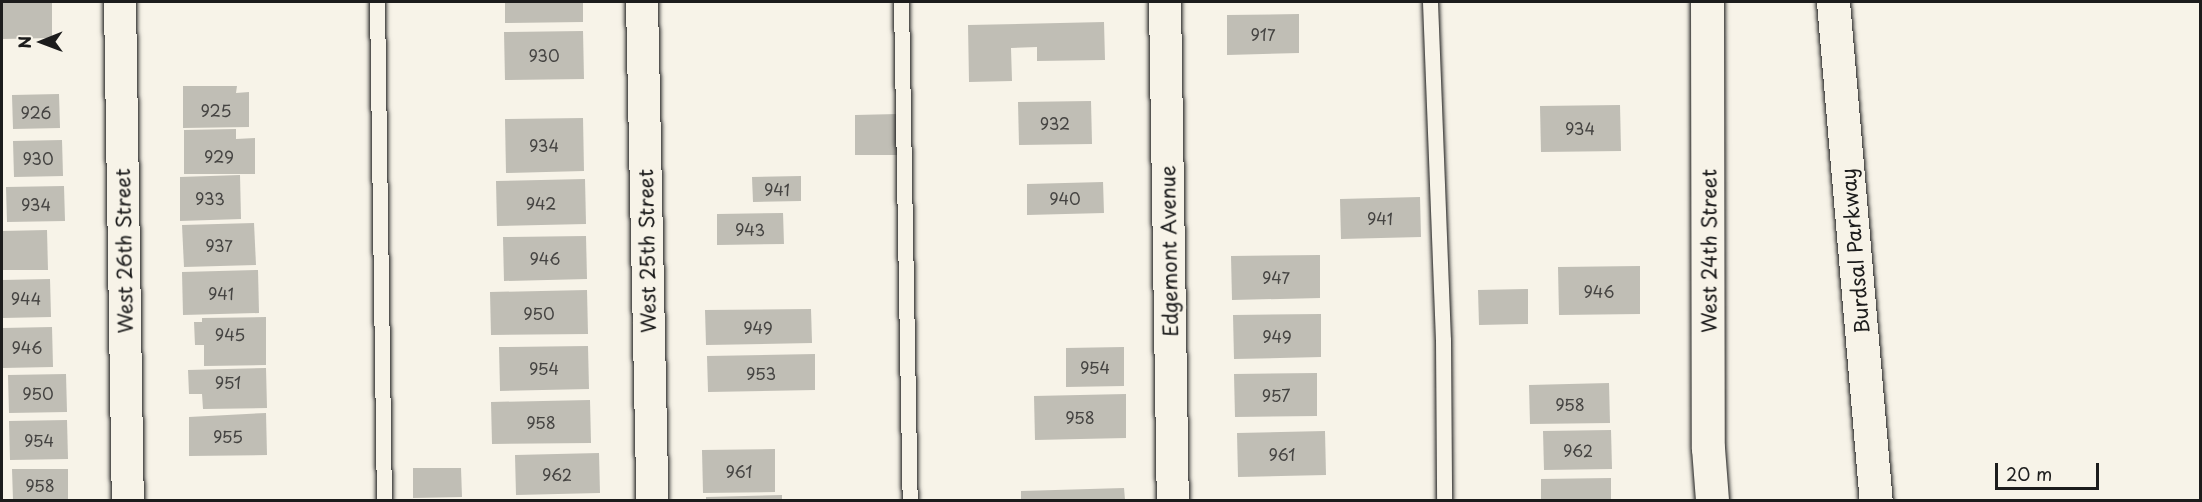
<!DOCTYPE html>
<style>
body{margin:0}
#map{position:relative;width:2202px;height:502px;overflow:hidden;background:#f7f3e8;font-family:"Playpen Sans",sans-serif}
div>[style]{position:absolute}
.building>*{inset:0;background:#c0beb5}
.roads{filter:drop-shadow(0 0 2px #1c1c1c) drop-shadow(0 0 2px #1c1c1c)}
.service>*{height:15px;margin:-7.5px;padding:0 7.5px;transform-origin:7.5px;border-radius:7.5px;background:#f7f3e8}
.minor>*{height:32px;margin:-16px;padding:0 16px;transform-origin:16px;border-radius:16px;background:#f7f3e8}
.tertiary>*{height:33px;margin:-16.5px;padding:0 16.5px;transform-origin:16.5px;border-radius:16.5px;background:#f7f3e8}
span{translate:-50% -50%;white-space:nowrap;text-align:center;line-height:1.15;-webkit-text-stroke:6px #f7f3e8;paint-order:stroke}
.number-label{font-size:16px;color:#454442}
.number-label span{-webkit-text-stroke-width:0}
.street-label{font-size:20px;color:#1c1c1c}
.frame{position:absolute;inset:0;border:3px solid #1c1c1c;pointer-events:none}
.north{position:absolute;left:12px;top:12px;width:60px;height:60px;-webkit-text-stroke:4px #f7f3e8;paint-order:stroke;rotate:269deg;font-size:16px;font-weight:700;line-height:24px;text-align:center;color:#1c1c1c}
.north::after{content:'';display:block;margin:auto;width:21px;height:27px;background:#1c1c1c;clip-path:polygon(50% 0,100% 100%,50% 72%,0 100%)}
.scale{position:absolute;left:1995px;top:463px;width:104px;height:27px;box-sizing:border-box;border:3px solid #1c1c1c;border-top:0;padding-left:8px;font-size:18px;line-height:21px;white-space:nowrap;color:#1c1c1c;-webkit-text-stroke:4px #f7f3e8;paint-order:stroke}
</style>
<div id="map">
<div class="building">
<i style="clip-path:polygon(2px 2px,52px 2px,52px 38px,2px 39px)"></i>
<i style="clip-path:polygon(505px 2px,583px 2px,583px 22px,505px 23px)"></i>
<i style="clip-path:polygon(1299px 14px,1299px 53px,1227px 55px,1227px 15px)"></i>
<i style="clip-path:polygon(1104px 22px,1105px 60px,1037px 61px,1037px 47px,1011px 48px,1012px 81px,969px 82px,968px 25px)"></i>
<i style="clip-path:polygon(583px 31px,584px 79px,505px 80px,504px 32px)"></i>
<i style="clip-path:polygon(183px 86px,237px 86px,236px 93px,249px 92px,249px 127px,183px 128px)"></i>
<i style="clip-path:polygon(59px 94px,60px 128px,13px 129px,12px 95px)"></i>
<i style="clip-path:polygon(1091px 101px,1092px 144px,1019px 145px,1018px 102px)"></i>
<i style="clip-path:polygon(1620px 105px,1621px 151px,1541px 152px,1540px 106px)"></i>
<i style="clip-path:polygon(897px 114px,897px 155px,855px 155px,855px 115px)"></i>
<i style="clip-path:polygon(583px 118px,584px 171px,506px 173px,505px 119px)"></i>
<i style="clip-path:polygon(236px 129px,236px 139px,255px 138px,255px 174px,184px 174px,184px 130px)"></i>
<i style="clip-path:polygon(62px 140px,63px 176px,14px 177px,13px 141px)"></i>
<i style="clip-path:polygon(240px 175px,241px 219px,180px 221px,180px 177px)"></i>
<i style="clip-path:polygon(801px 176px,801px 201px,753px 202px,752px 177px)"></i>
<i style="clip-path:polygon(585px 179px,586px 224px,497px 226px,496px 181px)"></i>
<i style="clip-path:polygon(1103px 182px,1104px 213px,1027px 215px,1027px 184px)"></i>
<i style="clip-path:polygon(64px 186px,65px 221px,7px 222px,6px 187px)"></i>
<i style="clip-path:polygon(1420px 197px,1421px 237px,1341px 239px,1340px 199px)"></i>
<i style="clip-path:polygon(783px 213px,784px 244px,717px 245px,717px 214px)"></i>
<i style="clip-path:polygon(254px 223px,256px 265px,184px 267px,182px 225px)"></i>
<i style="clip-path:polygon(47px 230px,48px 270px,2px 270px,2px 231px)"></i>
<i style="clip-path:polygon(586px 236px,587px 279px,504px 281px,503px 237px)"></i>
<i style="clip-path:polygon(1320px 255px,1320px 298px,1232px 300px,1231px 256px)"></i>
<i style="clip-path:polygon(1640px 266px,1640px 314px,1559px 315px,1558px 267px)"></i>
<i style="clip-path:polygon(258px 270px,259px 313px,183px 315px,182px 272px)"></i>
<i style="clip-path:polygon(50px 279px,51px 317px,2px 318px,2px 280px)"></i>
<i style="clip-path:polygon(1528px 289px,1528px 324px,1479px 325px,1478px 290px)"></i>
<i style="clip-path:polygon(587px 290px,588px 334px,491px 335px,490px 292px)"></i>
<i style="clip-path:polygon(811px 309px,812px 343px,706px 345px,705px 310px)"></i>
<i style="clip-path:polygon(1321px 314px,1321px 357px,1234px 359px,1233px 315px)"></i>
<i style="clip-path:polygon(266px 317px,266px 365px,204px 366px,204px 345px,195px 345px,194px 322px,202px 322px,202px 318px)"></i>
<i style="clip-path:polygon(52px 327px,53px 367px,2px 368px,2px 328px)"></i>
<i style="clip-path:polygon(588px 346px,589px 389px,500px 391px,499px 347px)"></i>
<i style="clip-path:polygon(1124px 347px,1124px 386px,1066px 387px,1066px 348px)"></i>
<i style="clip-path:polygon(815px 354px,815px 390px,708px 392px,707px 356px)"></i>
<i style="clip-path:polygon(266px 368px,267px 408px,203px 409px,202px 394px,189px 394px,188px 370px)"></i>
<i style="clip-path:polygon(1317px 373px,1317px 416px,1235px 417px,1234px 374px)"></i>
<i style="clip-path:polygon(66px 374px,67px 412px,9px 413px,8px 375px)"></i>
<i style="clip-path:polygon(1609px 383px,1610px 423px,1530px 424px,1529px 385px)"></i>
<i style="clip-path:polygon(1126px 394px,1126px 438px,1035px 440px,1034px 396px)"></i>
<i style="clip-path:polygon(590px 400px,591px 443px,492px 444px,491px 402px)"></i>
<i style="clip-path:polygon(266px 413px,267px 455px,189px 456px,189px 417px)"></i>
<i style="clip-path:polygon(67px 420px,68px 459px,10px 460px,9px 421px)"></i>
<i style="clip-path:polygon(1611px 430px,1612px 469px,1544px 470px,1543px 431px)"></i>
<i style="clip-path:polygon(1325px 431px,1326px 475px,1238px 477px,1237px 433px)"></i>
<i style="clip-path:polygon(775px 449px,775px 492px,703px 493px,702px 450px)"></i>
<i style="clip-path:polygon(599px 453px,600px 493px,516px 495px,515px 455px)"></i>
<i style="clip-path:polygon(413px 468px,461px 468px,462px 497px,413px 498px)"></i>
<i style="clip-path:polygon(12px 469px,68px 469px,68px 500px,13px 500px)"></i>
<i style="clip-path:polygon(1611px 478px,1611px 500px,1541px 500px,1541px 479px)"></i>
<i style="clip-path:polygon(1124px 488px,1125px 500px,1021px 500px,1021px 491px)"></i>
<i style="clip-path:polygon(782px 495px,782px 500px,706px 500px,706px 497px)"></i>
</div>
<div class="roads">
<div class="service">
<i style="left:377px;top:2px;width:498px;rotate:89.2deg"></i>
<i style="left:901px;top:2px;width:498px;rotate:89deg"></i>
<i style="left:1430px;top:2px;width:338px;rotate:87.8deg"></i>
<i style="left:1443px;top:340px;width:160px;rotate:89.6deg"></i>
</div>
<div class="minor">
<i style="left:120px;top:2px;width:498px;rotate:89.1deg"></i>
<i style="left:642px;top:2px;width:498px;rotate:88.8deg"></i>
<i style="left:1165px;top:2px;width:498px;rotate:89.1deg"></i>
</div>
<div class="tertiary">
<i style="left:1707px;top:2px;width:446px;rotate:89.9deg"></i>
<i style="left:1708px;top:448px;width:52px;rotate:85.6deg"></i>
<i style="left:1833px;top:2px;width:500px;rotate:85.1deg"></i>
</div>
</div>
<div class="number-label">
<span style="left:1263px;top:34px">917</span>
<span style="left:544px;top:55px">930</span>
<span style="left:216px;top:110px">925</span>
<span style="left:36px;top:112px">926</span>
<span style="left:1055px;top:123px">932</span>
<span style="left:1580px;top:128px">934</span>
<span style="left:544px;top:145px">934</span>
<span style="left:219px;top:156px">929</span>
<span style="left:38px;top:158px">930</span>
<span style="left:777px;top:189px">941</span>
<span style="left:210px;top:198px">933</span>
<span style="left:1065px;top:198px">940</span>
<span style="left:541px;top:203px">942</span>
<span style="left:36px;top:204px">934</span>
<span style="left:1380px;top:218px">941</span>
<span style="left:750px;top:229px">943</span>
<span style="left:219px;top:245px">937</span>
<span style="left:545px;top:258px">946</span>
<span style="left:1276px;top:277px">947</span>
<span style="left:1599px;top:291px">946</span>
<span style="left:221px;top:293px">941</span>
<span style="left:26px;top:298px">944</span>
<span style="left:539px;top:313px">950</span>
<span style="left:758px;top:327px">949</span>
<span style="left:230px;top:334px">945</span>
<span style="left:1277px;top:336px">949</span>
<span style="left:27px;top:347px">946</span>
<span style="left:1095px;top:367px">954</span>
<span style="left:544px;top:368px">954</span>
<span style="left:761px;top:373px">953</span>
<span style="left:228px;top:382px">951</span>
<span style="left:38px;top:393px">950</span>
<span style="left:1276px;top:395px">957</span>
<span style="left:1570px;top:404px">958</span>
<span style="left:1080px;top:417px">958</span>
<span style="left:541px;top:422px">958</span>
<span style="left:228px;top:436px">955</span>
<span style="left:39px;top:440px">954</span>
<span style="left:1578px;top:450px">962</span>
<span style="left:1282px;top:454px">961</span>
<span style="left:739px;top:471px">961</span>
<span style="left:557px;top:474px">962</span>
<span style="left:40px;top:485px">958</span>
</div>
<div class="street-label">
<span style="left:124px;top:251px;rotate:-91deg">West 26th Street</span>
<span style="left:647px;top:251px;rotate:-91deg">West 25th Street</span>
<span style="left:1169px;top:251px;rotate:-91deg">Edgemont Avenue</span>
<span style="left:1709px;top:251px;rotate:-90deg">West 24th Street</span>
<span style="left:1855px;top:251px;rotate:-95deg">Burdsal Parkway</span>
</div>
<div class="frame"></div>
<div class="north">N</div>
<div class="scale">20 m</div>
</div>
